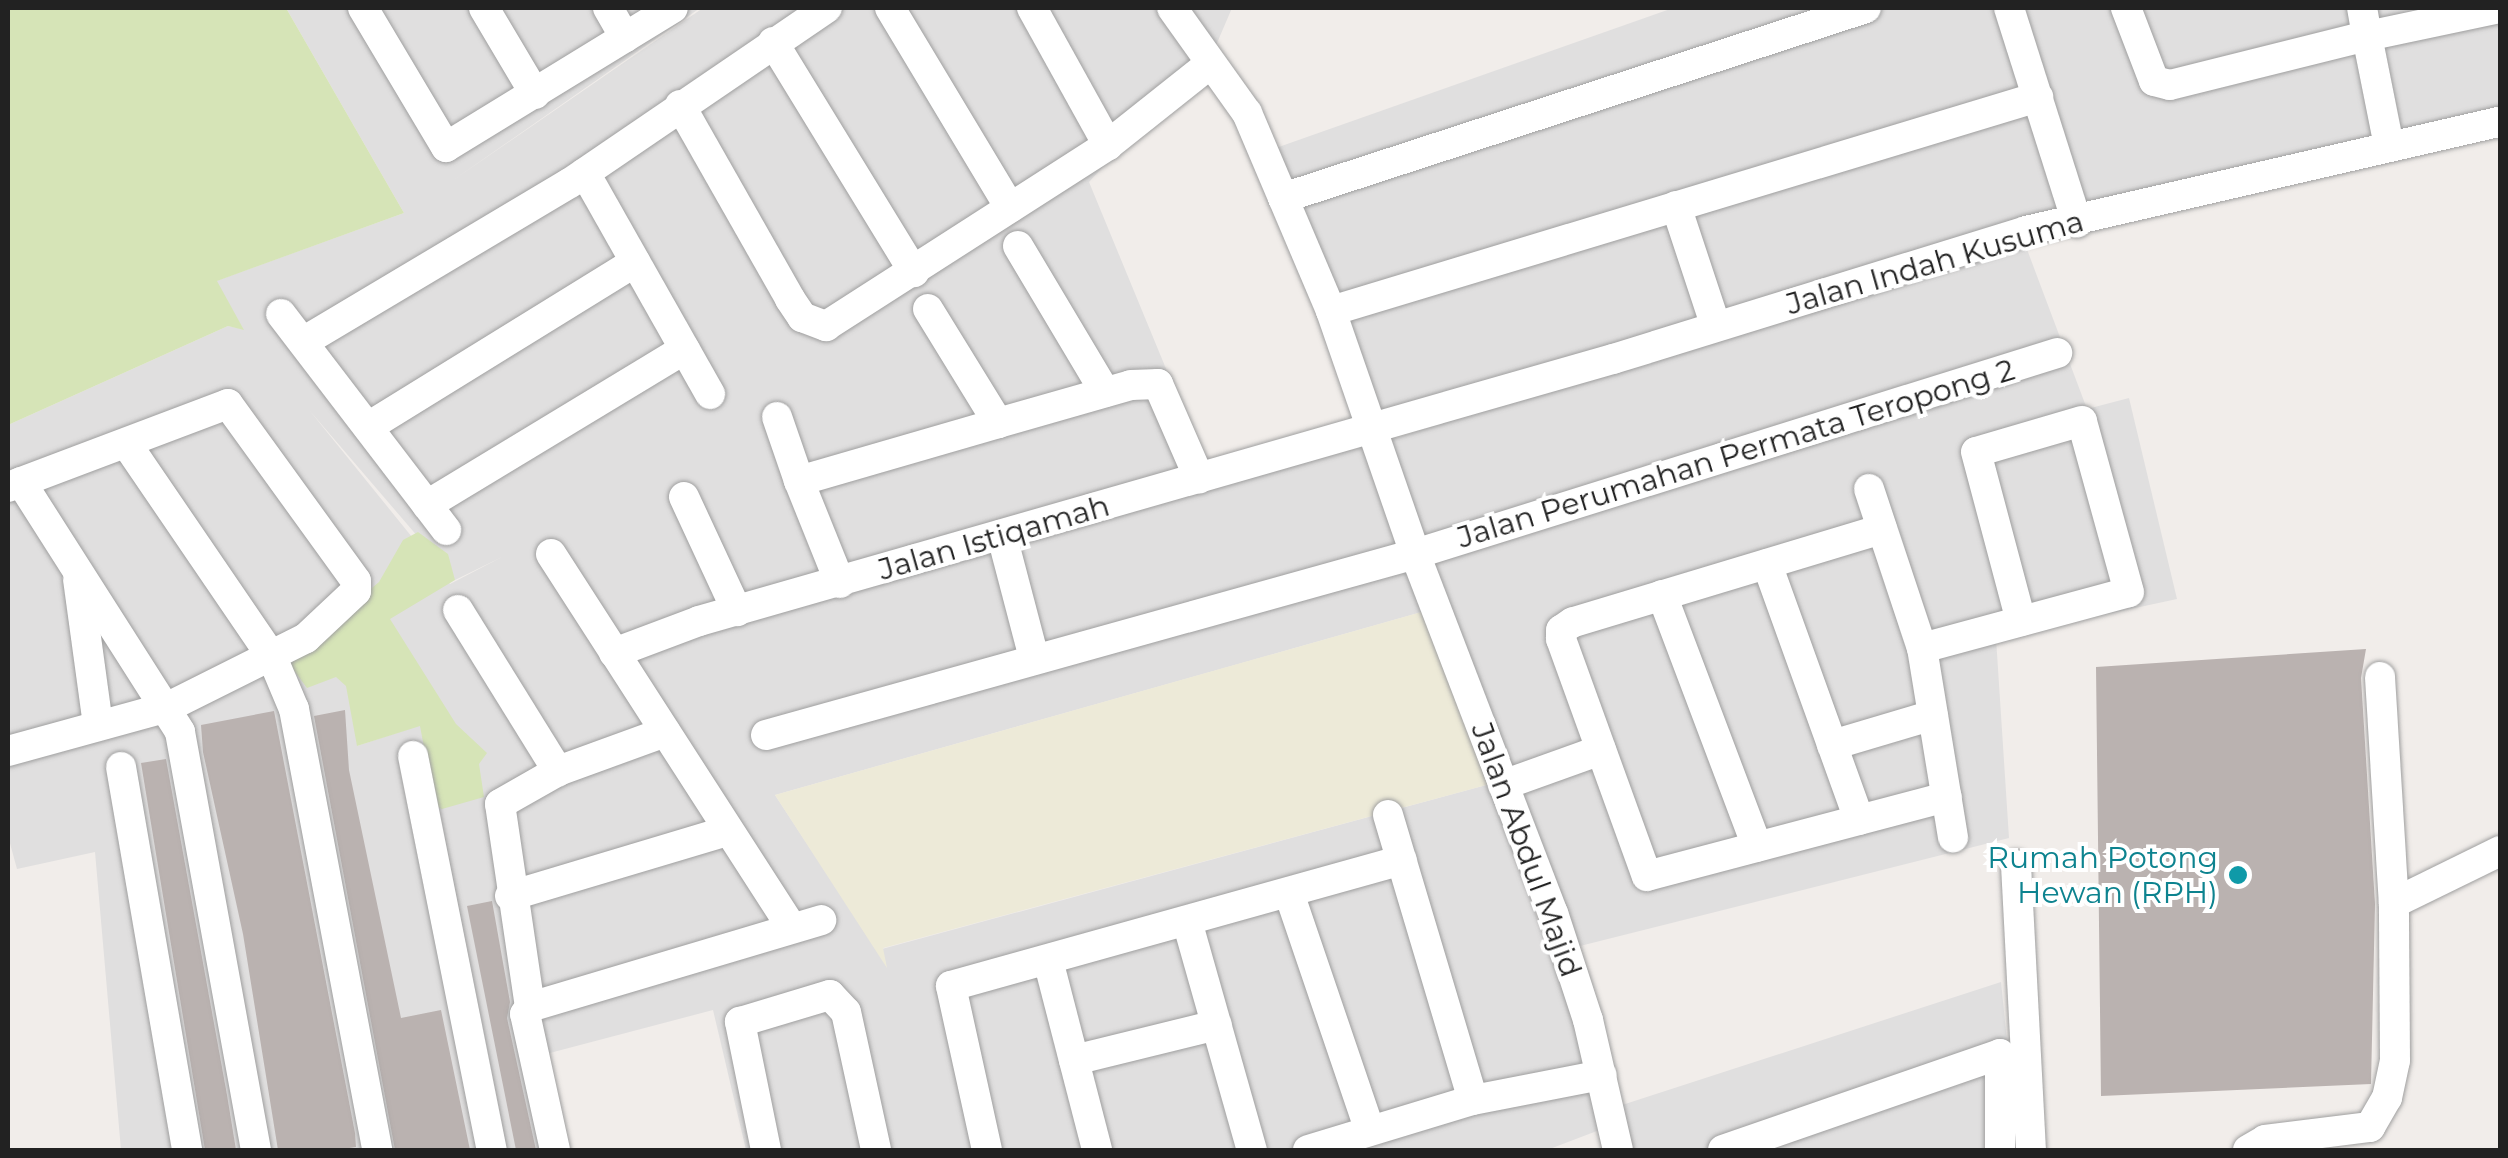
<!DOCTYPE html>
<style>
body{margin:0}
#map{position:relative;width:2508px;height:1158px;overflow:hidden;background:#f1edea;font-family:Montserrat,sans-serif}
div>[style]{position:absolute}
.residential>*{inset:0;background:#e0dfdf}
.farmland>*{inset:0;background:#edead8}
.grass>*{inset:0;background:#d6e4b7}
.building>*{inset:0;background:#bab2b0}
.roads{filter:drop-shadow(0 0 2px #9f9f9f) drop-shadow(0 0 2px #9f9f9f)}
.minor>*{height:30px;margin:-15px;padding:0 15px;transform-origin:15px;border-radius:15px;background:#fff}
.dots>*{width:28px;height:28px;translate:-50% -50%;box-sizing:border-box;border:5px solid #fff;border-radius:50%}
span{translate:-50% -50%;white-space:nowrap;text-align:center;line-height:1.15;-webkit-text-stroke:8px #fff;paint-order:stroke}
.street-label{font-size:30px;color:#222}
.culture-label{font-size:30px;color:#0d838f}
.right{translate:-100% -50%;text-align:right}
.frame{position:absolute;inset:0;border:10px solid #222;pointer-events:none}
</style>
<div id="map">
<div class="residential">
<i style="clip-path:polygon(evenodd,286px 8px,700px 8px,452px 181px,703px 8px,1232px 8px,1217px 43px,1089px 182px,1214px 485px,1386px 441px,2025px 244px,2087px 409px,2129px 398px,2177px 599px,1996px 638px,2009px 838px,1576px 947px,1443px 606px,775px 795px,886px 964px,882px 949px,1490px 784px,1610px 1126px,1547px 1150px,746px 1150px,713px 1010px,546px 1054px,565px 1150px,121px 1150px,95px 852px,17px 869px,8px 836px,8px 425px,228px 326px,243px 329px,216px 281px,404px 213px,286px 8px,310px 411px,455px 580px,502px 557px,450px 584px,310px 411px,286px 8px,389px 618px,484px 796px,420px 725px,357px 746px,389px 618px)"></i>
<i style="clip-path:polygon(1673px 8px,2500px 8px,2500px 113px,1377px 415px,1273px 149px)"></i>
<i style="clip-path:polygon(2001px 982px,2018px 1150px,1629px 1150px,1619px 1106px)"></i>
</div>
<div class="farmland">
<i style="clip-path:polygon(1425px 611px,1490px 784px,883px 948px,887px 968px,775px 795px)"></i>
</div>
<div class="grass">
<i style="clip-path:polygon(8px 8px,286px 8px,404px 213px,217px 281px,244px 330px,228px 326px,8px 425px)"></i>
<i style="clip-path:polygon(418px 532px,448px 554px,455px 580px,390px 619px,456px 724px,487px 753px,479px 764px,484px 797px,442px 809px,435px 806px,420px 726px,357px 746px,346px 686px,336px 677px,307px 688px,286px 660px,379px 582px,403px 540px)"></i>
</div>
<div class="building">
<i style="clip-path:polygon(2366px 649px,2361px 678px,2375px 904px,2371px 1084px,2101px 1096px,2096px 667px)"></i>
<i style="clip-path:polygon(345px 710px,349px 770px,401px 1018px,441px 1010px,470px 1150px,395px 1150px,314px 716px)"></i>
<i style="clip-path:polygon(274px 711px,355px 1133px,356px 1147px,336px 1150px,278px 1150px,243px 934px,203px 752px,201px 725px)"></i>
<i style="clip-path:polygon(166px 759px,227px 1095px,236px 1150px,205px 1150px,141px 763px)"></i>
<i style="clip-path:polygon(492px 901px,510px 1002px,507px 1018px,536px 1150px,516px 1150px,467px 906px)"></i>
</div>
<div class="roads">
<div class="minor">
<i style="left:363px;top:8px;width:162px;rotate:59.2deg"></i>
<i style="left:446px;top:147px;width:266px;rotate:-31.5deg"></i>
<i style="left:484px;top:8px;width:100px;rotate:59.3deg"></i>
<i style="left:608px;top:8px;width:34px;rotate:60deg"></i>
<i style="left:890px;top:8px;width:233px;rotate:59deg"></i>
<i style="left:1032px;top:8px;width:157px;rotate:61deg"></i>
<i style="left:1172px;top:8px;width:129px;rotate:54.5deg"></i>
<i style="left:1247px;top:113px;width:215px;rotate:67deg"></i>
<i style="left:1331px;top:311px;width:257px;rotate:70.9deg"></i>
<i style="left:1415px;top:554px;width:385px;rotate:69deg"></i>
<i style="left:1553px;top:913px;width:113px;rotate:71.9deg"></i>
<i style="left:1588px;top:1020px;width:133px;rotate:77deg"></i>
<i style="left:2009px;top:8px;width:225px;rotate:72.4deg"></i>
<i style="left:2126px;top:8px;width:78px;rotate:69deg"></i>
<i style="left:2154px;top:81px;width:16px;rotate:14deg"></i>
<i style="left:2170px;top:85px;width:203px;rotate:-14deg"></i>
<i style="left:2367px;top:36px;width:28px;rotate:-100deg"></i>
<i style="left:773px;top:42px;width:270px;rotate:58.5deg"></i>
<i style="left:680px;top:105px;width:223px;rotate:60.4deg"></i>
<i style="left:790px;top:299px;width:22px;rotate:56deg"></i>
<i style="left:802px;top:317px;width:26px;rotate:21deg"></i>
<i style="left:826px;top:326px;width:335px;rotate:-32.7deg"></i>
<i style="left:1108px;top:145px;width:130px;rotate:-38.5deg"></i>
<i style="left:2389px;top:146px;width:112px;rotate:-101.3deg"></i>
<i style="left:2367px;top:36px;width:136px;rotate:-11.9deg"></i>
<i style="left:585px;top:173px;width:254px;rotate:60.5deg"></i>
<i style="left:1283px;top:198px;width:613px;rotate:-18.05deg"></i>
<i style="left:1676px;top:206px;width:127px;rotate:71.7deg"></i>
<i style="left:1018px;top:246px;width:170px;rotate:59.2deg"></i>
<i style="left:928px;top:309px;width:134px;rotate:58.4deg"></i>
<i style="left:1331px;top:311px;width:739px;rotate:-16.84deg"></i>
<i style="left:281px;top:314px;width:272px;rotate:52.6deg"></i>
<i style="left:303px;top:342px;width:311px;rotate:-30.8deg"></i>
<i style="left:570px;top:183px;width:311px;rotate:-34.3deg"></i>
<i style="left:777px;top:417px;width:68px;rotate:71deg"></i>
<i style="left:368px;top:427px;width:314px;rotate:-31.7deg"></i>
<i style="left:126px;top:443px;width:259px;rotate:55.7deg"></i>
<i style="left:272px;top:657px;width:56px;rotate:67.1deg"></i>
<i style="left:294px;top:709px;width:449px;rotate:79.3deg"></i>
<i style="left:21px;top:482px;width:296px;rotate:57.5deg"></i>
<i style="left:180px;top:732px;width:425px;rotate:79.7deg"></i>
<i style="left:8px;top:487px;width:235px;rotate:-20.7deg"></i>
<i style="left:228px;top:404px;width:218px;rotate:54.1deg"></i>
<i style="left:356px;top:581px;width:10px;rotate:90deg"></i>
<i style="left:356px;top:591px;width:69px;rotate:136.8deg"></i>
<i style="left:306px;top:638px;width:154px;rotate:153.4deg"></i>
<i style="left:168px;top:707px;width:166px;rotate:164.6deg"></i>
<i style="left:1869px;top:489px;width:168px;rotate:71.6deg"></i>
<i style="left:1922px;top:648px;width:192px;rotate:80.7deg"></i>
<i style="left:684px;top:497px;width:126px;rotate:65.1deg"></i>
<i style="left:427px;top:505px;width:301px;rotate:-31.2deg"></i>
<i style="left:1882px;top:529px;width:323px;rotate:163.2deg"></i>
<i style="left:1573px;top:622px;width:14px;rotate:146deg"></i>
<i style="left:1561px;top:630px;width:9px;rotate:90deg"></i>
<i style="left:1561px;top:639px;width:252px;rotate:70.1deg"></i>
<i style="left:1647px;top:876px;width:310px;rotate:-14.8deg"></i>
<i style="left:1002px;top:536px;width:126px;rotate:75.3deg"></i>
<i style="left:551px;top:554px;width:445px;rotate:57.2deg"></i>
<i style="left:1767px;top:564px;width:272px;rotate:70.2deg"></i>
<i style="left:78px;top:579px;width:147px;rotate:82.2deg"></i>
<i style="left:840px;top:583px;width:110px;rotate:-111.9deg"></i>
<i style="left:799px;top:481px;width:207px;rotate:-16.2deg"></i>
<i style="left:998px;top:423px;width:138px;rotate:-15.9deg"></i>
<i style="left:1131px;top:385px;width:27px;rotate:-2deg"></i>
<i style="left:1158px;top:384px;width:103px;rotate:66.4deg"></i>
<i style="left:1662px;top:595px;width:269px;rotate:69.3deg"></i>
<i style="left:458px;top:610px;width:190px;rotate:58.2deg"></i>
<i style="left:1922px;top:648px;width:214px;rotate:-15.1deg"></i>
<i style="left:2129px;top:592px;width:177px;rotate:-105.4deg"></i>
<i style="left:2082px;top:421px;width:110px;rotate:163.7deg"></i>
<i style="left:1976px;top:452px;width:175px;rotate:75.1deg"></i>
<i style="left:614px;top:653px;width:91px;rotate:-20.6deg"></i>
<i style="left:699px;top:621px;width:951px;rotate:-16deg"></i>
<i style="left:1613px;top:359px;width:432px;rotate:-17.2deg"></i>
<i style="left:2026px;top:231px;width:486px;rotate:-13deg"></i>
<i style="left:2380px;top:677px;width:226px;rotate:86.5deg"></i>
<i style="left:766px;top:735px;width:674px;rotate:-15.58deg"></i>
<i style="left:1415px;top:554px;width:673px;rotate:-17.38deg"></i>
<i style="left:1832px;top:745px;width:105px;rotate:-16.5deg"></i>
<i style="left:413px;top:756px;width:402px;rotate:78.7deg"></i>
<i style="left:121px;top:767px;width:389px;rotate:80.2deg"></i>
<i style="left:1503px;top:785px;width:104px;rotate:-19.7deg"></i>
<i style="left:1388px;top:815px;width:297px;rotate:73.4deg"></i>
<i style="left:2016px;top:865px;width:285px;rotate:87deg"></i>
<i style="left:1289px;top:893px;width:251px;rotate:71.2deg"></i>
<i style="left:510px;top:896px;width:227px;rotate:-16.7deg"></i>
<i style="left:1187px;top:921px;width:238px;rotate:74.2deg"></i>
<i style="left:1048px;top:960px;width:196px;rotate:75.5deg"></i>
<i style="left:530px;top:1007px;width:304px;rotate:-16.6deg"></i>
<i style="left:1074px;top:1060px;width:147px;rotate:-13.8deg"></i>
<i style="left:555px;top:1150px;width:139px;rotate:-102.4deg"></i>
<i style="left:525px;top:1014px;width:9px;rotate:-54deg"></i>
<i style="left:530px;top:1007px;width:205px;rotate:-98.4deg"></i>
<i style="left:500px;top:804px;width:67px;rotate:-29.6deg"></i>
<i style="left:558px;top:771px;width:114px;rotate:-20deg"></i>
<i style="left:766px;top:1150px;width:131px;rotate:-101.5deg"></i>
<i style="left:740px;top:1022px;width:94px;rotate:-16.7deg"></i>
<i style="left:830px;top:995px;width:23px;rotate:47deg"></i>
<i style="left:846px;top:1012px;width:141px;rotate:77.7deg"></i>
<i style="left:987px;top:1150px;width:168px;rotate:-102.4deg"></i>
<i style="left:951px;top:986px;width:468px;rotate:-15.6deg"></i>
<i style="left:1308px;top:1150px;width:172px;rotate:-16.9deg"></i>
<i style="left:1473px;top:1100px;width:131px;rotate:-11deg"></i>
<i style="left:1723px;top:1150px;width:293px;rotate:-19.1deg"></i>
<i style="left:2000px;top:1054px;width:96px;rotate:90deg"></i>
<i style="left:2248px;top:1150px;width:20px;rotate:-30deg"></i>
<i style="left:2265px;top:1140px;width:106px;rotate:-7.1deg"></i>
<i style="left:2370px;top:1127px;width:34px;rotate:-60deg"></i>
<i style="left:2387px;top:1098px;width:38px;rotate:-78deg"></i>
<i style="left:2395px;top:1061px;width:158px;rotate:-90.4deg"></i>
<i style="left:2394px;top:903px;width:118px;rotate:-26.1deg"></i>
</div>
</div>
<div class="dots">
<i style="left:2238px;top:875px;background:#0f9aa8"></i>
</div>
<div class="street-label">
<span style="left:1935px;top:263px;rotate:-16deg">Jalan Indah Kusuma</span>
<span style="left:1736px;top:454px;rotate:-17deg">Jalan Perumahan Permata Teropong 2</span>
<span style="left:994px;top:538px;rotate:-16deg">Jalan Istiqamah</span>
<span style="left:1526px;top:850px;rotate:70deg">Jalan Abdul Majid</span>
</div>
<div class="culture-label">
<span class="right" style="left:2218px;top:875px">Rumah Potong<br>Hewan (RPH)</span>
</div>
<div class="frame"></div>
</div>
